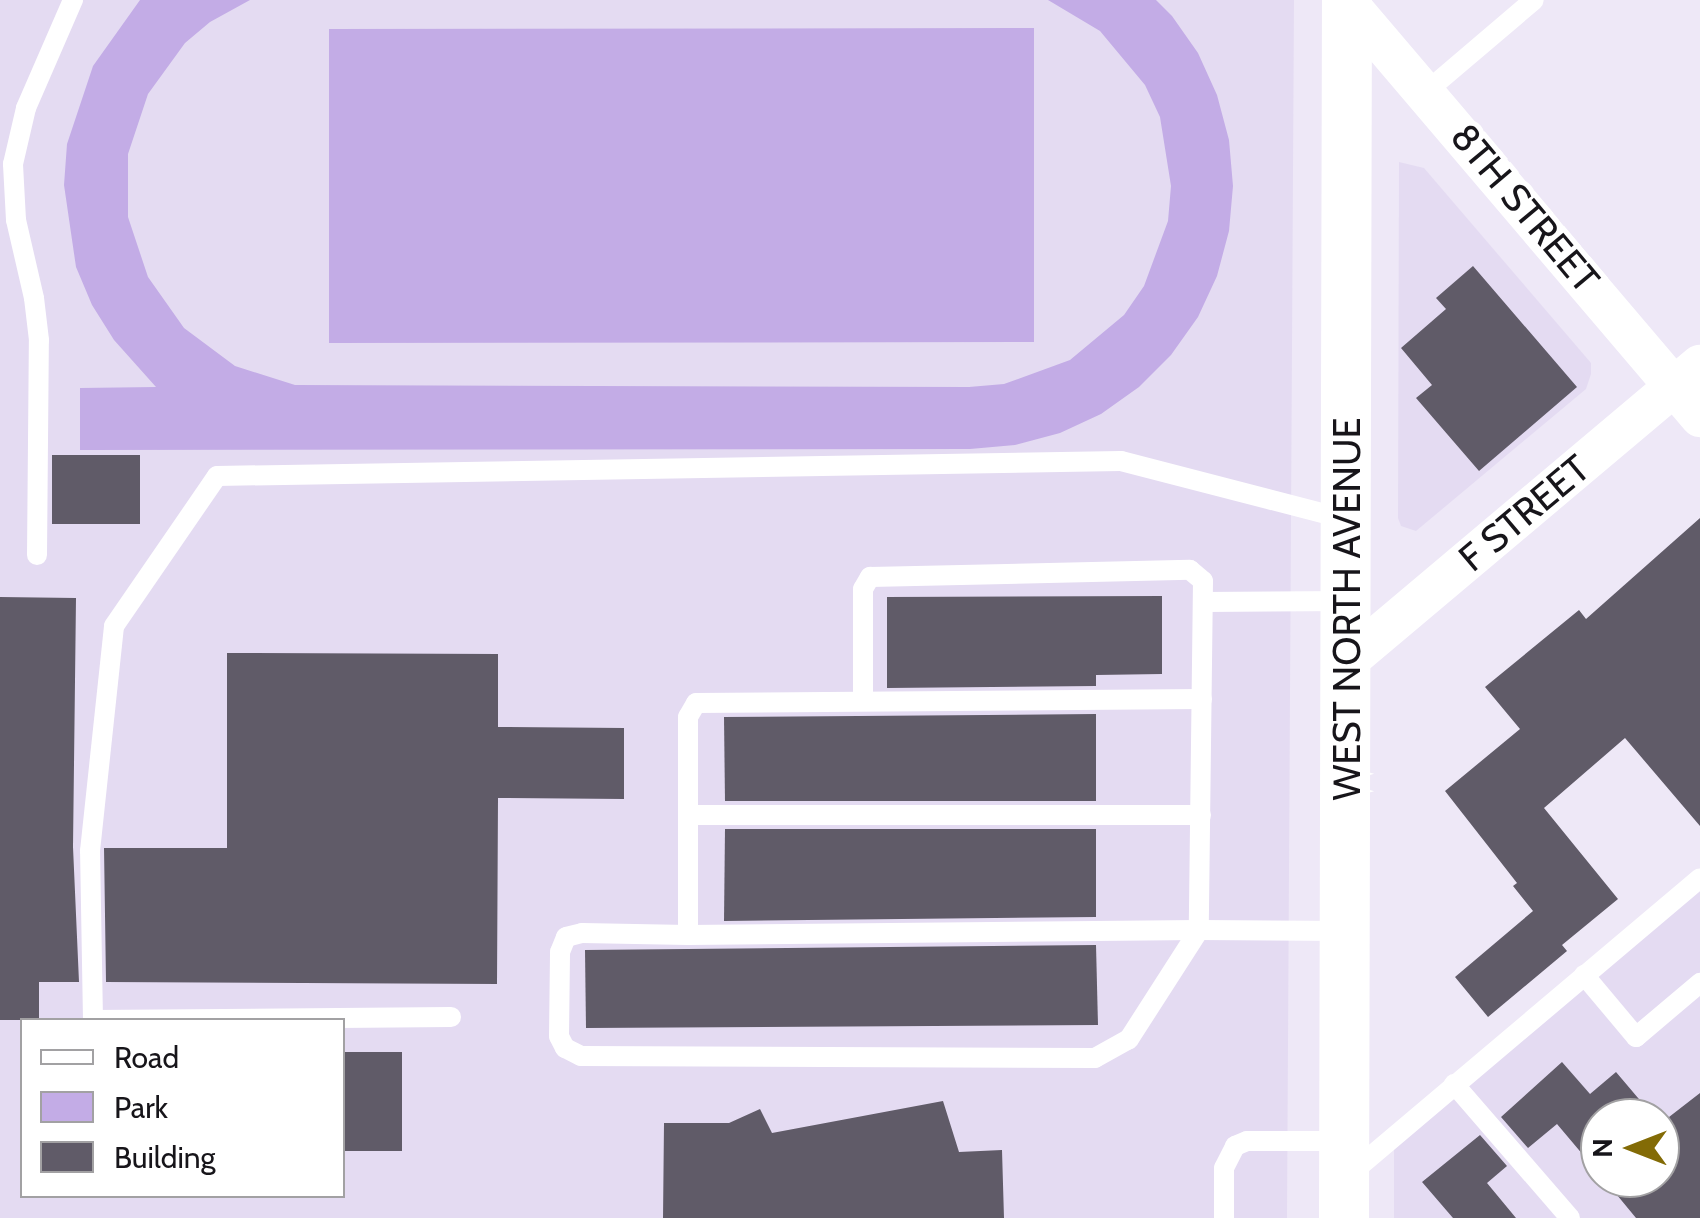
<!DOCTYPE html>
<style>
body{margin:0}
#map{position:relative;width:1700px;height:1218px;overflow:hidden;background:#eee8f7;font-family:Cabin,sans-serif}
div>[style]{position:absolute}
.built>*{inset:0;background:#e4dbf2}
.green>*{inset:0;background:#c3ace6}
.building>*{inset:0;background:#605b68}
.service>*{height:20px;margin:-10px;padding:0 10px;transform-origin:10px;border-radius:10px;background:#fff}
.minor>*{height:40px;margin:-20px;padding:0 20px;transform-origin:20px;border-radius:20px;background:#fff}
.tertiary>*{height:50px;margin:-25px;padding:0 25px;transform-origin:25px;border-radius:25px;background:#fff}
span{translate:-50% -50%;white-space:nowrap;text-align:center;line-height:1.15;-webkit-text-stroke:10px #fff;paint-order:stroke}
.street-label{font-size:38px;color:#17151a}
.legend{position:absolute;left:20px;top:1018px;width:325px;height:180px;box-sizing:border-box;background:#fff;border:2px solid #a2a1a3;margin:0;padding:12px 18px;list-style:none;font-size:30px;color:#17151a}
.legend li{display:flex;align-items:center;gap:20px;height:50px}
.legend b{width:50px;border:2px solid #a2a1a3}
.north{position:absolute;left:1580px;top:1098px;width:100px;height:100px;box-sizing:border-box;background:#fff;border:2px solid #a2a1a3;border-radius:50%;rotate:270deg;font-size:28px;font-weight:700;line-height:40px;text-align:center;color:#17151a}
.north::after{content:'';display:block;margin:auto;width:35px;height:45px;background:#836b06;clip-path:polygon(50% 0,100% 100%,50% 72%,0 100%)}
</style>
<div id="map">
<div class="built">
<i style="clip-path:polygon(evenodd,0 0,1294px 0,1287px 1218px,0 1218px,0 0,22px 1020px,342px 1020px,342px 1196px,22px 1196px,22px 1020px)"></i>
<i style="clip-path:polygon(1399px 162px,1424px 168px,1591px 363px,1591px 374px,1586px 389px,1416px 531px,1401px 526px,1398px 518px)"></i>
<i style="clip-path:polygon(evenodd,1700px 878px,1700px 1218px,1394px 1218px,1394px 1134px,1700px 878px,1600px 1118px,1660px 1118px,1660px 1178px,1600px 1178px,1600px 1118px)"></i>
</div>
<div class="green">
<i style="clip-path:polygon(140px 0,250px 0,210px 22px,185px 43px,148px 94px,128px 154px,128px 217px,148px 277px,184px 328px,235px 366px,295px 385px,969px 387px,1004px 384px,1070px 360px,1124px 315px,1144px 286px,1168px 221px,1171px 186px,1160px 117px,1145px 85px,1100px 31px,1048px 0,1156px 0,1172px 16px,1198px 53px,1217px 95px,1229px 140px,1233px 186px,1229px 231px,1217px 276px,1198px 317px,1171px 355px,1139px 387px,1101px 414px,1060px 433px,1015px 445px,970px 449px,80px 450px,80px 388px,156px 387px,114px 340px,92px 305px,76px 267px,64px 185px,67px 144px,93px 66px)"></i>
<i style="clip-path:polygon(1034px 28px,1034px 342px,329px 343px,329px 29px)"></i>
</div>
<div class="building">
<i style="clip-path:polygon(1473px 266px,1577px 387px,1479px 471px,1416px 398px,1432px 385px,1401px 348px,1446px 309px,1436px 298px)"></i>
<i style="clip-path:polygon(52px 455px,140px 455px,140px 524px,52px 524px)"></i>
<i style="clip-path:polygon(1700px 518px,1700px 826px,1625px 738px,1544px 808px,1618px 899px,1562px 945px,1567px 951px,1488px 1017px,1455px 977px,1533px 911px,1513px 886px,1517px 883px,1445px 791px,1520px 729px,1485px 687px,1579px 610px,1586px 619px)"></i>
<i style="clip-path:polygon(1162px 596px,1162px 674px,1096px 675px,1096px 686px,887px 688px,887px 597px)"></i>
<i style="clip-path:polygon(0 597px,76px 598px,73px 847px,79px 982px,39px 982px,39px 1020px,0 1020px)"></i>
<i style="clip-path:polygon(227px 653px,498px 654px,498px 727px,624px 728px,624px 799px,498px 798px,497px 984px,106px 982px,104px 848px,227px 848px)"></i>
<i style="clip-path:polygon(1096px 714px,1096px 801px,725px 801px,724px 717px)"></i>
<i style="clip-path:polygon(725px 829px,1096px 829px,1096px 917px,724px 921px)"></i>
<i style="clip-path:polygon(1096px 945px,1098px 1025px,586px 1028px,585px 950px)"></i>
<i style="clip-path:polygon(342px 1052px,402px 1052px,402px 1151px,342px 1151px)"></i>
<i style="clip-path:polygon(1562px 1062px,1590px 1094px,1616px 1072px,1655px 1118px,1600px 1118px,1600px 1175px,1557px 1124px,1528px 1148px,1501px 1117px)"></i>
<i style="clip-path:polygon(1700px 1093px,1700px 1218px,1636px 1218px,1603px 1178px,1660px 1178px,1660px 1124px)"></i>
<i style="clip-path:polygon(943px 1101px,959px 1152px,1002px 1150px,1004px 1218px,663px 1218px,664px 1123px,729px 1123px,760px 1109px,772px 1133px)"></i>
<i style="clip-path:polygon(1480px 1135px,1507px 1166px,1487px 1183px,1516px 1218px,1453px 1218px,1422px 1182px)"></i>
</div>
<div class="service">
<i style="left:1427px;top:91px;width:140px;rotate:-40.4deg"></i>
<i style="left:37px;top:555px;width:215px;rotate:-89.5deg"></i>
<i style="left:39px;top:340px;width:42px;rotate:-96.8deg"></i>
<i style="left:34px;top:298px;width:80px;rotate:-103deg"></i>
<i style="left:16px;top:220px;width:56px;rotate:-93.1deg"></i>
<i style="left:13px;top:164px;width:57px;rotate:-76.9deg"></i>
<i style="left:26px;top:108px;width:118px;rotate:-66.5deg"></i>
<i style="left:1204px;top:602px;width:143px;rotate:-0.4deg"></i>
<i style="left:863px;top:700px;width:111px;rotate:-90deg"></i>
<i style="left:863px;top:589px;width:14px;rotate:-60deg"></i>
<i style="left:870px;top:577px;width:320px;rotate:-1.3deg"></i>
<i style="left:1190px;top:570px;width:17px;rotate:40deg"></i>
<i style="left:1203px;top:581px;width:349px;rotate:90.7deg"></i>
<i style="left:1199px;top:930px;width:130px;rotate:122.7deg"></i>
<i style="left:1129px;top:1039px;width:39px;rotate:151deg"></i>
<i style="left:1095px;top:1058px;width:514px;rotate:-179.78deg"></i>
<i style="left:581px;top:1056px;width:18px;rotate:-153deg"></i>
<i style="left:565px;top:1048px;width:13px;rotate:-117deg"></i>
<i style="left:559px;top:1036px;width:84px;rotate:-89.3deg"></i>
<i style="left:560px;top:952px;width:16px;rotate:-68deg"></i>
<i style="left:566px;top:937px;width:16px;rotate:-14deg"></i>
<i style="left:582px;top:933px;width:106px;rotate:1.1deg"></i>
<i style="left:688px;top:935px;width:511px;rotate:-0.56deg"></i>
<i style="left:1199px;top:930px;width:147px;rotate:0.4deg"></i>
<i style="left:688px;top:815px;width:513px"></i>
<i style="left:688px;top:935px;width:218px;rotate:-90deg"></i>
<i style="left:688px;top:717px;width:16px;rotate:-60deg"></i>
<i style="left:696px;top:703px;width:506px;rotate:-0.45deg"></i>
<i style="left:1584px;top:975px;width:81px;rotate:50deg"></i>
<i style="left:1636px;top:1037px;width:84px;rotate:-40.2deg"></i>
<i style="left:451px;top:1017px;width:358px;rotate:179.5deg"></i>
<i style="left:93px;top:1020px;width:169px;rotate:-91deg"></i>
<i style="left:90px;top:851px;width:226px;rotate:-83.9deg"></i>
<i style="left:114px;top:626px;width:182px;rotate:-55.5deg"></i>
<i style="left:217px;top:476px;width:904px;rotate:-0.95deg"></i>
<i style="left:1121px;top:461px;width:231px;rotate:14.5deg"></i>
<i style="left:1454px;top:1084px;width:177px;rotate:49.1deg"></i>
<i style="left:1350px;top:1174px;width:458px;rotate:-40.2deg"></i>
<i style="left:1224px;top:1218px;width:50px;rotate:-90deg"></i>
<i style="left:1224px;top:1168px;width:25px;rotate:-63deg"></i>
<i style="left:1235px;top:1146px;width:13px;rotate:-23deg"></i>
<i style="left:1247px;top:1141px;width:96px"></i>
</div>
<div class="minor">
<i style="left:1347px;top:2px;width:545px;rotate:49.62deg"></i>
<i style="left:1348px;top:661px;width:460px;rotate:-40.1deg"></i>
</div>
<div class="tertiary">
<i style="left:1344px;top:1218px;width:1218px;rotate:-89.86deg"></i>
</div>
<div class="street-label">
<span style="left:1525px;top:208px;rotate:50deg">8TH STREET</span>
<span style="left:1524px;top:513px;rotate:-40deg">F STREET</span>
<span style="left:1347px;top:609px;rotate:-90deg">WEST NORTH AVENUE</span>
</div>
<ul class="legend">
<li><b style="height:12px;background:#fff"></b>Road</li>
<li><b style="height:28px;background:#c3ace6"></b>Park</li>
<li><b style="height:28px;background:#605b68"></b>Building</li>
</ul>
<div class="north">N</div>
</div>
